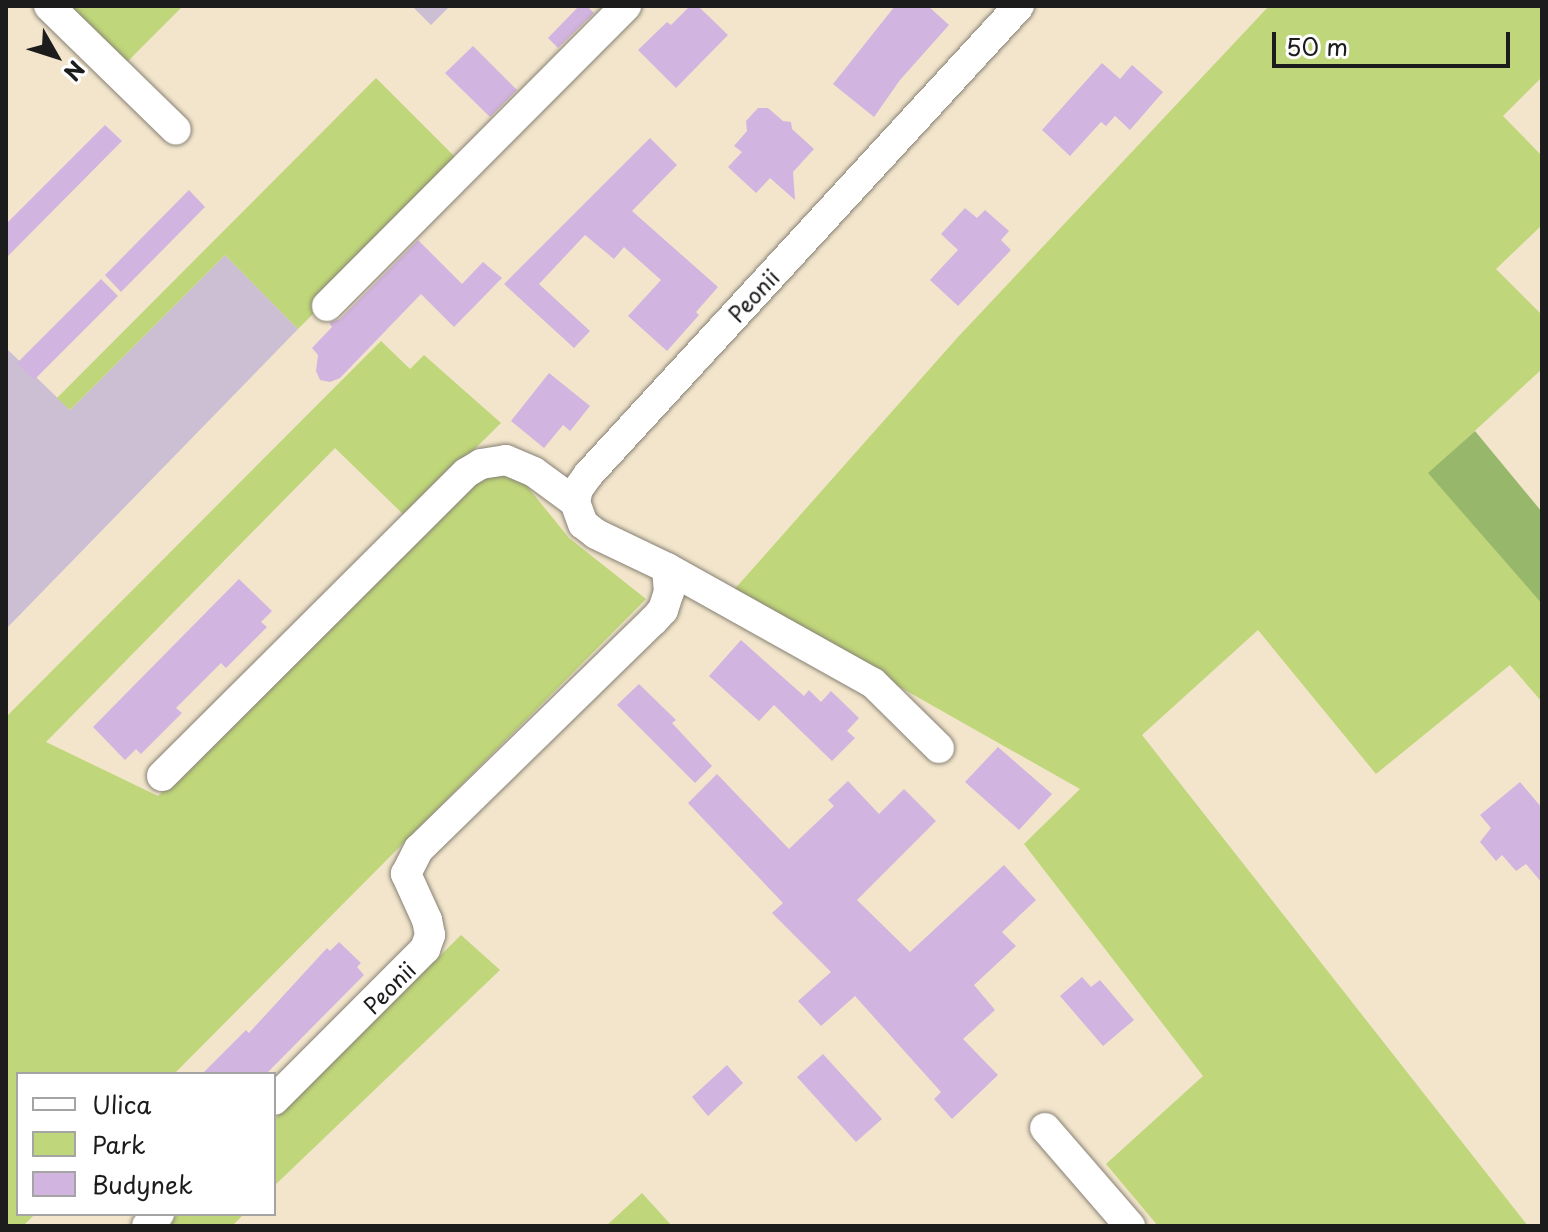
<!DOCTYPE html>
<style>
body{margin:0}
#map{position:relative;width:1548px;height:1232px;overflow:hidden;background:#f2e5cc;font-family:"Playpen Sans",sans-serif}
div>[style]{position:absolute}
.industrial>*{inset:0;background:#ccbed3}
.green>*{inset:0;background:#bfd67a}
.forest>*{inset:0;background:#97b76a}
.building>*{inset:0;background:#d2b4e0}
.roads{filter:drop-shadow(0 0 2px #878074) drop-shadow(0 0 2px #878074)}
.minor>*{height:30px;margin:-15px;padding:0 15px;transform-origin:15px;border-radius:15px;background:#fff}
span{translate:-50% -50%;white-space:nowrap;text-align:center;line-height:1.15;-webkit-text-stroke:6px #fff;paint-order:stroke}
.street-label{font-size:22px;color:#1c1c1c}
.frame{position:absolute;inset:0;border:8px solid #1c1c1c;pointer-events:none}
.legend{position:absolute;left:16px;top:1072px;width:260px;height:144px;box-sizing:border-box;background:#fff;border:2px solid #a4a4a4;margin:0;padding:10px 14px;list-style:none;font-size:24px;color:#1c1c1c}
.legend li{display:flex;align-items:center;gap:16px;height:40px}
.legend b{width:40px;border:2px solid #a4a4a4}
.north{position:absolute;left:16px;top:16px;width:80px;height:80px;-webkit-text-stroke:6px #fff;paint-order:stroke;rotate:129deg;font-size:22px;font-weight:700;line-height:32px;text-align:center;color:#1c1c1c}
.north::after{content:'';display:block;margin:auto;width:28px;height:36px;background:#1c1c1c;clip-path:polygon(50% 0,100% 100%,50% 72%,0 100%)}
.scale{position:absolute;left:1272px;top:32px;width:238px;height:36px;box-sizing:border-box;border:4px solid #1c1c1c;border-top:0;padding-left:10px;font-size:24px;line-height:28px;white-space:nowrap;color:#1c1c1c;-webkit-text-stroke:6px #fff;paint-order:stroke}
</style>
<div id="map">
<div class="industrial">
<i style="clip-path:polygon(412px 6px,450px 6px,431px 25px)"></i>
<i style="clip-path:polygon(225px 255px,298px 329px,6px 629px,6px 348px,70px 410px)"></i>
</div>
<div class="green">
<i style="clip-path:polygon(59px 6px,183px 6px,122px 67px)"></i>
<i style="clip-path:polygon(1269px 6px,1542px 6px,1542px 77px,1503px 116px,1542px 156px,1542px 225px,1496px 269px,1542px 315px,1542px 369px,1429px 473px,1542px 604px,1542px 702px,1510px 665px,1376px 774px,1258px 630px,1142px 735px,1528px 1226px,1158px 1226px,1106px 1164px,1203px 1076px,1024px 844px,1080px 789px,732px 592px,958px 337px)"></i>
<i style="clip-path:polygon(376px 78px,460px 162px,338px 275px,311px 306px,317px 310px,298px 329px,225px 255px,70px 410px,57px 398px)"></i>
<i style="clip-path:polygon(381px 341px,410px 369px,424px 355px,501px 423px,406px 517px,335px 448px,46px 742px,158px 796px,321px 635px,473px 476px,517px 474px,569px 538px,646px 599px,174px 1074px,18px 1074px,18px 1214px,35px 1214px,23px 1226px,6px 1226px,6px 717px)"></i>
<i style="clip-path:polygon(461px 935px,500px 970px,274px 1186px,274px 1120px)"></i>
<i style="clip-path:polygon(642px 1193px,672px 1226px,606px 1226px)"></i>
<i style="clip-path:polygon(178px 1214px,244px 1214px,232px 1226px,166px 1226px)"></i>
</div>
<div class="forest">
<i style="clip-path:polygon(1475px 431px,1542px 512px,1542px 604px,1428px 473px)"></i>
</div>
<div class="building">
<i style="clip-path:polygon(579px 6px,587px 6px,594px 13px,558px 48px,548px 38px)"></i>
<i style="clip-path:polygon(690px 6px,698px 6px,728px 35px,676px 88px,638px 50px,667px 22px,671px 25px)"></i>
<i style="clip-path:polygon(895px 6px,928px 6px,949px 25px,900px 80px,874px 117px,833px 84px)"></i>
<i style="clip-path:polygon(473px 46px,517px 90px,490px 117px,445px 73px)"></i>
<i style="clip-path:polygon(1102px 63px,1120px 79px,1132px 65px,1163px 92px,1130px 130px,1115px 116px,1106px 126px,1101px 122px,1070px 156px,1042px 130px)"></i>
<i style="clip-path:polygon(758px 108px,768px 108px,783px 121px,791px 122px,792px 129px,814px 149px,793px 172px,795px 200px,770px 178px,756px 193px,728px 167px,742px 152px,734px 146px,747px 131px,746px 121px)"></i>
<i style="clip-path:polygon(105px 125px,122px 141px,6px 258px,6px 224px)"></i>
<i style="clip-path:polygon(650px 138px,677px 165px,632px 211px,718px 287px,696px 312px,699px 315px,667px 351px,628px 316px,661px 280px,624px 247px,614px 259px,585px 235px,539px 284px,590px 331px,574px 348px,504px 284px)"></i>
<i style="clip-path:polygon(189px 190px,205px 207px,121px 292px,105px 275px)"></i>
<i style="clip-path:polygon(965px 208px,977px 218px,985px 210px,1009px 231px,1001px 240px,1011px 250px,958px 306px,930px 280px,958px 250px,941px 234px)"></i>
<i style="clip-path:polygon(418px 240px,462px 284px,483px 262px,502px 278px,454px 327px,421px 294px,340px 378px,330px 382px,320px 380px,316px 371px,318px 355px,312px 348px,332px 327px,329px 323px,340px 319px)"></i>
<i style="clip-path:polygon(101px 279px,118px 296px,34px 380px,17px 363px)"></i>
<i style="clip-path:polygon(549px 373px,590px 406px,570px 431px,563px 425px,544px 448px,511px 421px)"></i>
<i style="clip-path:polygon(239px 579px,272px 611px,261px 622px,267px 627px,226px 668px,221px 663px,176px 708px,182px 713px,141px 754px,136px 749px,125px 760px,93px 727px)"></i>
<i style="clip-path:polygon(741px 640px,804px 696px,809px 690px,821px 702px,831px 691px,859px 718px,847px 731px,855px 738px,832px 761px,774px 705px,759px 721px,709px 676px)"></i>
<i style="clip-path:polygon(639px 684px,676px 720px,672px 723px,712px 766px,695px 783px,617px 705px)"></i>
<i style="clip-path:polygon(998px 747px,1052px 794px,1019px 830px,965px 782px)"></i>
<i style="clip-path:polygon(717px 774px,789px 849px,834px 806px,828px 800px,848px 781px,879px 814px,904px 789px,936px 821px,857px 900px,910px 952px,1004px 865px,1036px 900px,1002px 932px,1016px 946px,974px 985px,995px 1010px,963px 1039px,998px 1075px,952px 1119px,934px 1099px,941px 1092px,855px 996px,821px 1026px,798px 1001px,831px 972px,772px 913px,783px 903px,688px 803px)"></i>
<i style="clip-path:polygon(1520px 782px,1542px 808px,1542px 883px,1526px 864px,1516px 871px,1502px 855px,1496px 861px,1480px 842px,1491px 828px,1480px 815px)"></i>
<i style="clip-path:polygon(339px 942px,361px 963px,357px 967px,364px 975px,266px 1074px,202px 1074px,246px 1030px,249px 1033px,327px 948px,330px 951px)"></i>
<i style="clip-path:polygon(1082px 977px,1091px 987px,1100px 980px,1134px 1020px,1103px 1046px,1060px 996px)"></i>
<i style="clip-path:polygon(823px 1054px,882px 1119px,856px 1142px,797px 1077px)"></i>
<i style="clip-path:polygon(727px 1065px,743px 1083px,708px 1116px,692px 1097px)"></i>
</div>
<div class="roads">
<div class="minor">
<i style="left:49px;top:6px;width:177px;rotate:44.3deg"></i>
<i style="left:327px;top:306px;width:424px;rotate:-45.1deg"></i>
<i style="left:939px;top:748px;width:93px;rotate:-135.4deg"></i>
<i style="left:873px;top:683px;width:236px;rotate:-150.8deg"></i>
<i style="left:667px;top:568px;width:79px;rotate:-154.4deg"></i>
<i style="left:596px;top:534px;width:16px;rotate:-142deg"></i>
<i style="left:583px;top:524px;width:23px;rotate:-110deg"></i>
<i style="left:575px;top:502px;width:13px;rotate:-77deg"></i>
<i style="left:578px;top:489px;width:17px;rotate:-54deg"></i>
<i style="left:588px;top:475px;width:637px;rotate:-47.42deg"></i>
<i style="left:162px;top:776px;width:429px;rotate:-44.9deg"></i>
<i style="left:466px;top:473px;width:17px;rotate:-31deg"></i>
<i style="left:481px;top:464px;width:25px;rotate:-9deg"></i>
<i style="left:506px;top:460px;width:30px;rotate:23deg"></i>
<i style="left:534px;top:472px;width:51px;rotate:36.2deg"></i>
<i style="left:274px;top:1100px;width:214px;rotate:-45deg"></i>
<i style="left:425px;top:949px;width:15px;rotate:-70deg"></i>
<i style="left:430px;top:935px;width:15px;rotate:-101deg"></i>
<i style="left:427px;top:920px;width:51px;rotate:-114.5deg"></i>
<i style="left:406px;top:874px;width:28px;rotate:-63deg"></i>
<i style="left:419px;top:849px;width:327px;rotate:-44.3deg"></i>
<i style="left:653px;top:621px;width:15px;rotate:-48deg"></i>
<i style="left:663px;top:610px;width:19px;rotate:-72deg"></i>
<i style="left:669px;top:592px;width:24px;rotate:-95deg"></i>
<i style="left:1045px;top:1128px;width:130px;rotate:49.1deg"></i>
<i style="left:147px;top:1226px;width:17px;rotate:-45deg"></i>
</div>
</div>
<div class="street-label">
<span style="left:753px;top:295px;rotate:-47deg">Peonii</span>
<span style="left:389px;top:987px;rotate:-45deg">Peonii</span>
</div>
<div class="frame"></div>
<ul class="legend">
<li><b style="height:10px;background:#fff"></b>Ulica</li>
<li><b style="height:22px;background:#bfd67a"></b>Park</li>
<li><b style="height:22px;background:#d2b4e0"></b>Budynek</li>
</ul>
<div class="north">N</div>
<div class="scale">50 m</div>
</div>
